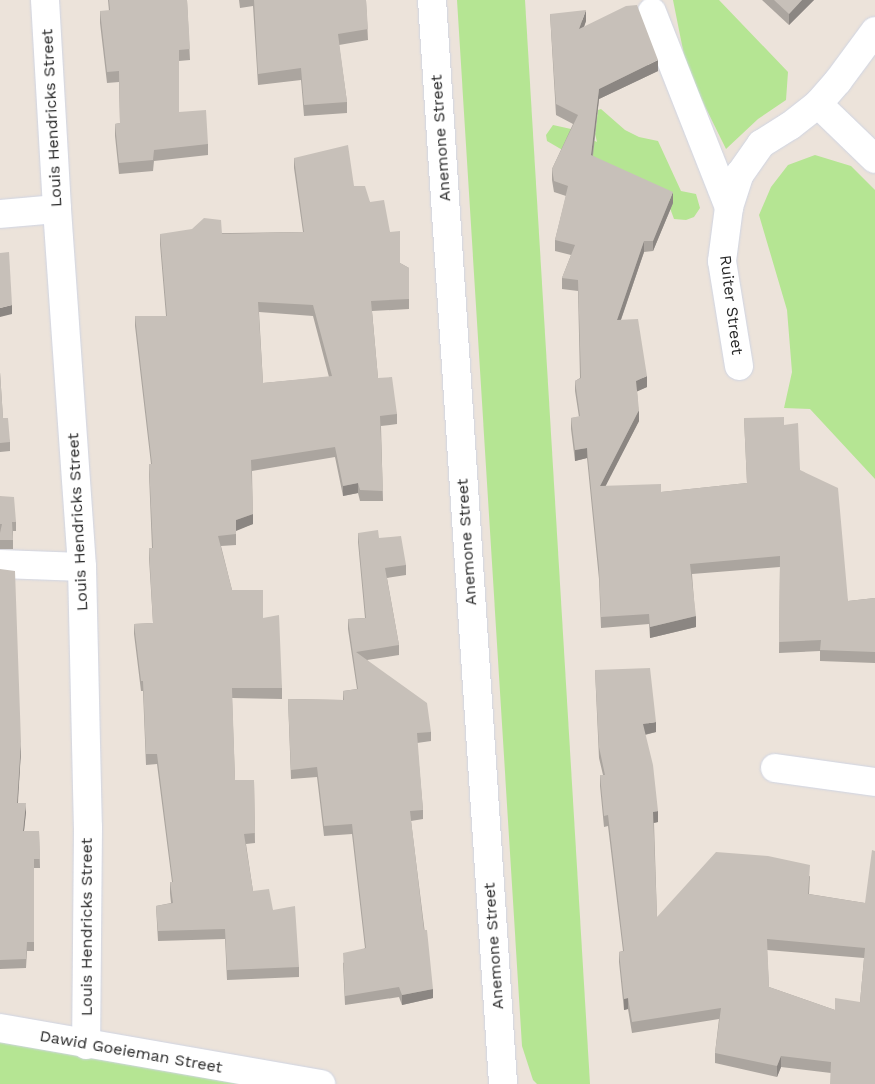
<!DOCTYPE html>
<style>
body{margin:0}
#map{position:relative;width:875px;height:1084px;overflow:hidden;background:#ece3da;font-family:"Work Sans",sans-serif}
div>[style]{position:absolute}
.green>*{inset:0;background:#b5e593}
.roads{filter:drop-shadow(0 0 1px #cfd4e2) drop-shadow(0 0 1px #cfd4e2)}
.minor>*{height:28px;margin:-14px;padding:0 14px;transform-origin:14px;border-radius:14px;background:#fff}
.wall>*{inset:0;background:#aba59f}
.shaded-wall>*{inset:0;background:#8b8682}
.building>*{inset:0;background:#c7c0b9}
span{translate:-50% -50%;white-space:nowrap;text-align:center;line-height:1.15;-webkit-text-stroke:4.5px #fff;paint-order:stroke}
.street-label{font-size:16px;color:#292929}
</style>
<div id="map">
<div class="green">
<i style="clip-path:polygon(457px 0,525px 0,590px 1084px,537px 1084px,533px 1080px,522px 1046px)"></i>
<i style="clip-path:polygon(673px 0,719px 0,788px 72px,786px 100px,758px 119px,726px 149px,687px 70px)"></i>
<i style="clip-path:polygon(601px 109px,625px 130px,639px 137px,658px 141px,681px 191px,696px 194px,700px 208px,694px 217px,686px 220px,674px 219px,667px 200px,583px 162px,547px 141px,546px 135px,553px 125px,571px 129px,597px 142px,595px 134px,598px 110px)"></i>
<i style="clip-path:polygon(815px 155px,851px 166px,875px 190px,875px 479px,810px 409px,784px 408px,792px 372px,787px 310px,759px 215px,771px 187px,788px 165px)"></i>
<i style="clip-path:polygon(0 1036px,321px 1084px,0 1084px)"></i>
</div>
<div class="roads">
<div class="minor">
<i style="left:45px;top:0;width:209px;rotate:86.7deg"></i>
<i style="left:57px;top:209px;width:359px;rotate:86deg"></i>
<i style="left:82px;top:567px;width:260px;rotate:88.7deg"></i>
<i style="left:88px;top:827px;width:218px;rotate:90.5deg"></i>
<i style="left:432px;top:0;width:1086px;rotate:86.25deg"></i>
<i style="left:652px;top:12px;width:210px;rotate:68.5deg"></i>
<i style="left:818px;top:104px;width:79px;rotate:44deg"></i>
<i style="left:0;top:214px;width:57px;rotate:-5deg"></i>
<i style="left:739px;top:366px;width:106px;rotate:-99.2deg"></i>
<i style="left:722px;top:261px;width:54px;rotate:-82.6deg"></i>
<i style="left:729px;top:207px;width:35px;rotate:-72deg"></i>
<i style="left:740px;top:174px;width:37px;rotate:-55deg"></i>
<i style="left:761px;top:144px;width:34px;rotate:-32deg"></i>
<i style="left:790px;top:126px;width:36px;rotate:-38deg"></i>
<i style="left:818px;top:104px;width:30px;rotate:-49deg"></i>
<i style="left:838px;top:81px;width:62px;rotate:-53.5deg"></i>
<i style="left:0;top:564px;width:82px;rotate:2.1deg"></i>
<i style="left:775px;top:768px;width:101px;rotate:8deg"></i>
<i style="left:0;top:1028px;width:326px;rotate:9.9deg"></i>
</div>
</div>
<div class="wall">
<i style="clip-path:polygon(108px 0,187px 0,190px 60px,179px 61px,179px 112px,208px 144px,208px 155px,154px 161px,153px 171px,119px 174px,115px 136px,115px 124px,120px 123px,119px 82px,107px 83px,100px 23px,100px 11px,109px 11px)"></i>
<i style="clip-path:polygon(239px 0,366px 0,368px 40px,339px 45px,347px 102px,347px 113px,304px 116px,301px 80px,258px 85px,253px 6px,240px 8px)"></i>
<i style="clip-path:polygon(762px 0,814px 0,789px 25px)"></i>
<i style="clip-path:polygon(550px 14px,586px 21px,584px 27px,658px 71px,599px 99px,593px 156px,673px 203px,653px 251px,644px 252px,621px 320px,647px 387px,637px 391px,639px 421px,605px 486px,661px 492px,747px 483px,744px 418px,784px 425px,800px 470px,848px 601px,875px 598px,875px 663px,820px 661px,820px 651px,779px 653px,780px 567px,692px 574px,696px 627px,650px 638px,649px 624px,601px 628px,599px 579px,587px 458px,575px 461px,571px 429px,571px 418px,579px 417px,575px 391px,575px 381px,580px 378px,578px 291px,562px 289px,562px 278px,571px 255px,555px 251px,555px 240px,566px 196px,554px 192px,552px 180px,552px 169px,573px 124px,556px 115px)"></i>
<i style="clip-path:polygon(evenodd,294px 158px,354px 186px,370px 202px,390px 232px,400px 263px,409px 268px,409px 309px,372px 311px,378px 378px,397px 414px,397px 424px,381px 426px,383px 501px,360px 501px,358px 493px,343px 496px,335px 457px,252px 471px,253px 524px,236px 530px,236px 545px,221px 546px,232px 590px,263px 618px,282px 688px,282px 699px,232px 698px,235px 780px,254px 780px,255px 843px,246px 844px,253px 891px,273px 910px,299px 967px,299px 977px,227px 980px,225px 939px,158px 941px,156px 906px,171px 903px,170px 893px,170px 882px,172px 882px,157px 764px,146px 765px,143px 691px,141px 691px,134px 634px,134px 624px,153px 623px,149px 558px,149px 548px,152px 548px,149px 474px,149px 464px,151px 464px,135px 326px,135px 316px,166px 316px,160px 244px,160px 234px,303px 232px,294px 168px,294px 158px,259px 312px,313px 316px,329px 377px,263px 383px,259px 312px)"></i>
<i style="clip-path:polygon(0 372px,3px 418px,10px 442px,10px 451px,0 452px)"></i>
<i style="clip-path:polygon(0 496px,16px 522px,16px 531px,13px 531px,13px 549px,0 549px)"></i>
<i style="clip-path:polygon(358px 533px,379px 538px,406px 565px,406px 575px,387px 578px,399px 645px,399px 655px,367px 660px,431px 732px,431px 741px,417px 743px,423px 810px,423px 819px,411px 821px,433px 998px,402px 1005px,399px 997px,345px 1005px,343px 963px,365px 948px,352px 834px,324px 836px,317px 777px,291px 779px,288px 699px,343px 700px,343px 691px,357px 689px,348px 629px,348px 619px,365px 618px,358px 542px)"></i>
<i style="clip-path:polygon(0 569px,21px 751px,18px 803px,26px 812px,24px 831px,39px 831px,40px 868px,34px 868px,34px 951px,27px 951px,26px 968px,0 969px)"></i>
<i style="clip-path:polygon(evenodd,595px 670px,656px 732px,645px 735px,658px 822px,654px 823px,657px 917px,810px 876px,809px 894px,865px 903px,875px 1084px,831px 1073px,781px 1067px,777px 1077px,715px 1063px,715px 1053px,719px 1019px,632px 1033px,628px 1009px,624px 1010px,619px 962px,619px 952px,623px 951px,608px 826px,604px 827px,600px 786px,600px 775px,603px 775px,599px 758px,595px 670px,767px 950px,864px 958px,860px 1002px,835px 1010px,769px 987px,767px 950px)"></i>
</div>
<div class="shaded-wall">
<i style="clip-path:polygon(802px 0,814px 0,789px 25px,789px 14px)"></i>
<i style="clip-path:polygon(586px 10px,586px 21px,579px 40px,579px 29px)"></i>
<i style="clip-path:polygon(658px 60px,658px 71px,599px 99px,591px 166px,591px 155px,599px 89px)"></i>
<i style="clip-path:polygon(673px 192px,673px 203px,653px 251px,653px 241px)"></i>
<i style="clip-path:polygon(644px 241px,644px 252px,617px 331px,617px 320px)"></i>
<i style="clip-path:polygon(12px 305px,12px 314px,0 317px,0 308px)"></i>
<i style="clip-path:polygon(647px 376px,647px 387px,636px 392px,636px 381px)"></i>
<i style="clip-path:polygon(639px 410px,639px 421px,600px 497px,600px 486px)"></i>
<i style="clip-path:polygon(587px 448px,587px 458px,575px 461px,575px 450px)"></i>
<i style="clip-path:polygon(358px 483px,358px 493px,343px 496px,343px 486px)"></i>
<i style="clip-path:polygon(253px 514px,253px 524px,236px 531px,236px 520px)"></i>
<i style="clip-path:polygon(696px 616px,696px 627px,650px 638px,650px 627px)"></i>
<i style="clip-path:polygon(656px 722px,656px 732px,643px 735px,643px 724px)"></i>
<i style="clip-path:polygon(21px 742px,21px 751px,17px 812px,17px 803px)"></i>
<i style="clip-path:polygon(26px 803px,26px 812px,23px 840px,23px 831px)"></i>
<i style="clip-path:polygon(658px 811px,658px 822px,653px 823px,653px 812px)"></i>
<i style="clip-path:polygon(433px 989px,433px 998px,402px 1005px,402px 995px)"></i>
<i style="clip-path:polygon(628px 998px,628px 1009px,624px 1010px,624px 999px)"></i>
<i style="clip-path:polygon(781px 1056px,781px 1067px,777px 1077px,777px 1066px)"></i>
</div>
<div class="building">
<i style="clip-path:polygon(109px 0,187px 0,190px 49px,179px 50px,179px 112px,206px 110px,208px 144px,154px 150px,153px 160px,119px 163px,115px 124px,120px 123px,119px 71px,107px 72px,100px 11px,110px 10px)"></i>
<i style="clip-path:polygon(254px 0,366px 0,368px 29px,338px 34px,347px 102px,304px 105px,301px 68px,258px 74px)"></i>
<i style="clip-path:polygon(774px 0,802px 0,789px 14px)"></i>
<i style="clip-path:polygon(637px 5px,658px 60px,599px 89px,591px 155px,673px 192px,653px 241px,644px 241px,617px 320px,638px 319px,647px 376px,636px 381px,639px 410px,600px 486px,661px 484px,661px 492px,747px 483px,744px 418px,784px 417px,784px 425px,798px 423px,800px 470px,838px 488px,848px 601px,875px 598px,875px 652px,820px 650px,821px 640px,779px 642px,780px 556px,690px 564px,696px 616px,650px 627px,649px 614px,601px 617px,599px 568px,587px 448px,575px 450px,571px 418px,580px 416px,575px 381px,581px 378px,578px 280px,562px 278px,575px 245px,555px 240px,568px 186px,554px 181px,552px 169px,578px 115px,556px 104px,550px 14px,586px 10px,579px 29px,626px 6px)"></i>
<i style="clip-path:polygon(evenodd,348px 145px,354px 186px,365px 186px,370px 202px,384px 200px,390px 232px,400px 231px,400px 263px,409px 268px,409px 299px,371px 301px,378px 378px,392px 377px,397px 414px,380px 416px,383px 491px,360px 490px,358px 483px,343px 486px,335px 447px,251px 460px,253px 514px,236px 520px,236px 534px,218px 536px,232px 590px,263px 590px,263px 618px,279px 615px,282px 688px,232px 688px,235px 780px,254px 780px,255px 833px,244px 834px,253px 891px,269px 889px,273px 910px,295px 906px,299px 967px,227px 970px,225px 929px,158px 931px,156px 906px,173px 903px,170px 882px,173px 882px,157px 754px,146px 754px,143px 681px,141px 681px,134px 624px,153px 623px,149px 548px,153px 548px,149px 464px,152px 464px,135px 316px,167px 316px,160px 234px,192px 229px,204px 218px,221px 220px,222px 234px,304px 232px,294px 158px,348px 145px,258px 302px,313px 305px,332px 376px,263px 383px,258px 302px)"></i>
<i style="clip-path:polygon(9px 252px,12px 305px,0 308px,0 253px)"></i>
<i style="clip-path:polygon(0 372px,3px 418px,8px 418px,10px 442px,0 443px)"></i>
<i style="clip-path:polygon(0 496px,14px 497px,16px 522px,12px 522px,13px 540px,0 540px,0 533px,2px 524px,0 524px)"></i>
<i style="clip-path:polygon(378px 530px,379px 538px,401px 536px,406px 565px,385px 568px,399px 645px,356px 652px,427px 703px,431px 732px,417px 733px,423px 810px,410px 811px,424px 930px,427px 930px,433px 989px,402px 995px,399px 987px,345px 996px,343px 953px,366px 948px,352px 824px,324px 826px,317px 767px,291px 770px,288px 699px,344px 700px,343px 691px,358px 689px,348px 619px,366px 618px,358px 533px)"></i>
<i style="clip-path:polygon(0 569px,15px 571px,21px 742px,17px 803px,26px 803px,23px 831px,39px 831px,40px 859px,34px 859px,34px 942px,27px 942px,26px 959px,0 960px)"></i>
<i style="clip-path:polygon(evenodd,650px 668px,656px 722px,643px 724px,653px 765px,658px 811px,653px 812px,657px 917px,716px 852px,768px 856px,810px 865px,808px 894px,865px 903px,872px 850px,875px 851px,875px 1084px,830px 1084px,831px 1062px,781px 1056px,777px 1066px,715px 1053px,721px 1008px,632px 1022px,628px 998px,624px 999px,619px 952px,624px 951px,608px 815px,604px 816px,600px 775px,605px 775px,599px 747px,595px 670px,650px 668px,767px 939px,865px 948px,860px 1002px,835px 998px,835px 1010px,769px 987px,767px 939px)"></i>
</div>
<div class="street-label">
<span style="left:52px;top:118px;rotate:-93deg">Louis Hendricks Street</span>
<span style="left:441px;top:138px;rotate:-94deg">Anemone Street</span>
<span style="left:731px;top:305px;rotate:83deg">Ruiter Street</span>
<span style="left:78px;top:522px;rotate:-93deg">Louis Hendricks Street</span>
<span style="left:467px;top:542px;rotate:-94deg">Anemone Street</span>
<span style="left:87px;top:927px;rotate:-90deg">Louis Hendricks Street</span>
<span style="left:494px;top:946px;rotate:-94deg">Anemone Street</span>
<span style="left:131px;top:1052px;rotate:10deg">Dawid Goeieman Street</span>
</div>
</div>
